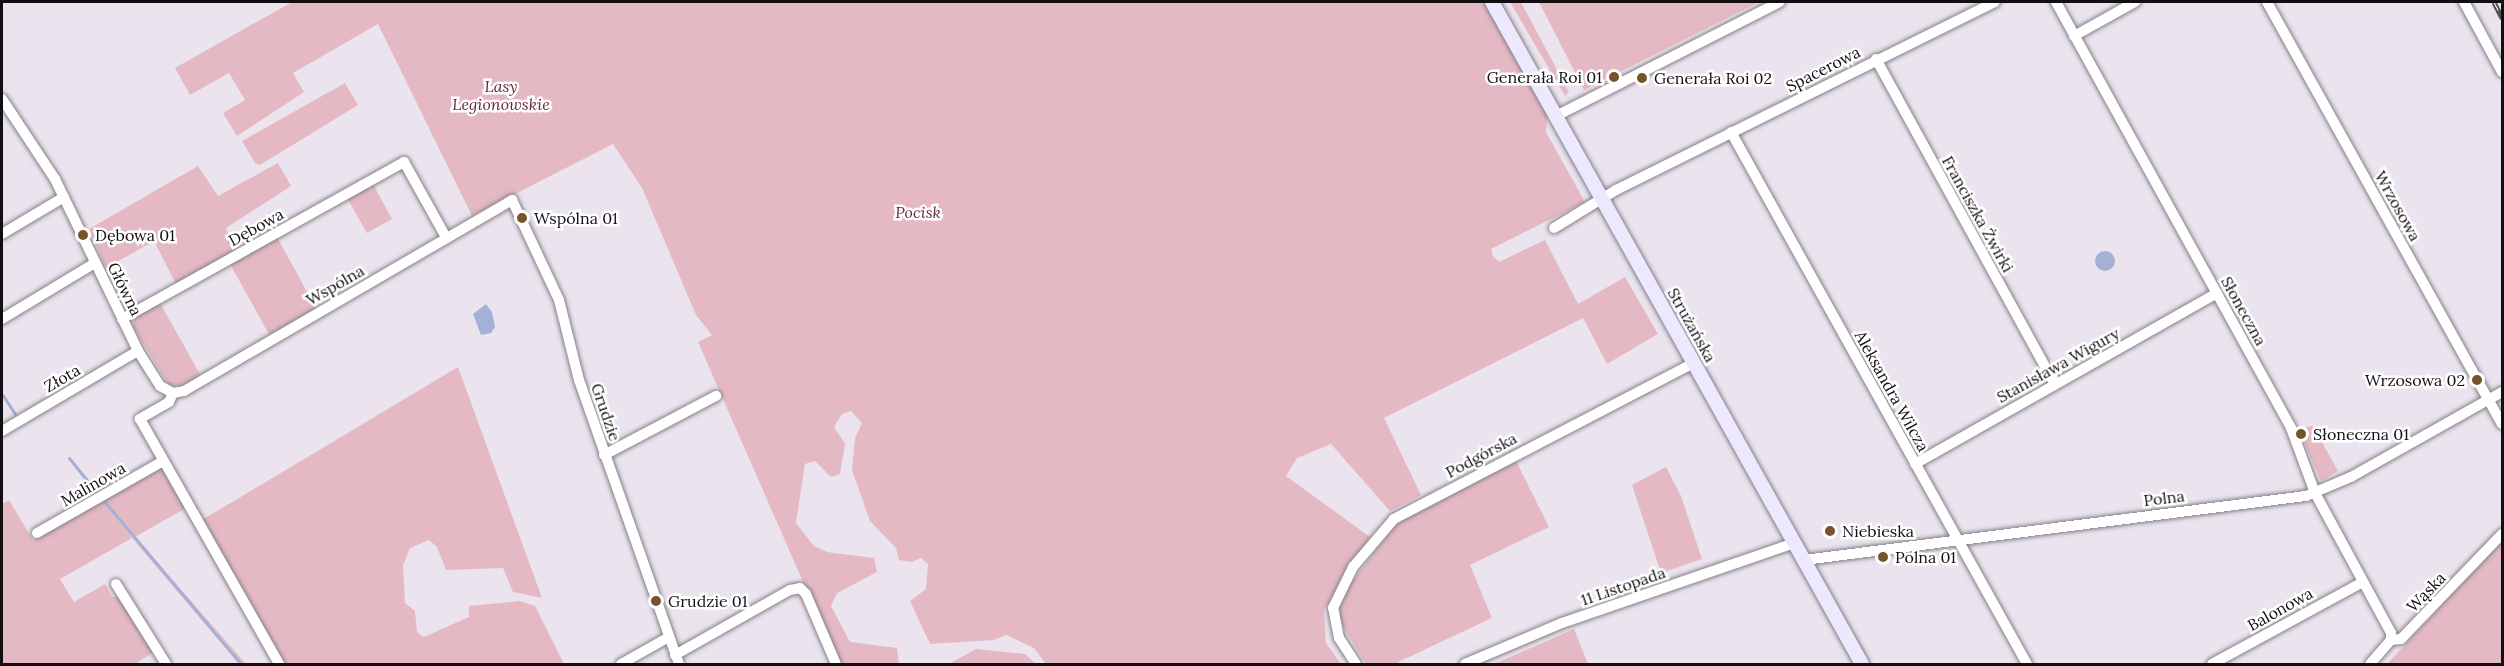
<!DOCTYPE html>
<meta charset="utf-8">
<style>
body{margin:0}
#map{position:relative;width:2504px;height:666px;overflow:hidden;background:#ebe4ee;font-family:Lora,serif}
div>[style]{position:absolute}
.green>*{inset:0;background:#e5b9c4}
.water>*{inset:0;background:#a4b0d6}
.round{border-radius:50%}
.stream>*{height:3px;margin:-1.5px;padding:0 1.5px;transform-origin:1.5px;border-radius:1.5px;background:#a4b0d6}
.roads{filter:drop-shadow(0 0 2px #868089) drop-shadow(0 0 2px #868089)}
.street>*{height:10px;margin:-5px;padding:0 5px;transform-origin:5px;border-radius:5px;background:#fff}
.secondary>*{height:14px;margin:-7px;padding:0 7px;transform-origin:7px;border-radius:7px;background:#ece8fe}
.rail>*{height:5px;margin-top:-2.5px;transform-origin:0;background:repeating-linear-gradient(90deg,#fff 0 9px,#535055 0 18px);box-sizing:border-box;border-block:2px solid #535055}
.dots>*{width:16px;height:16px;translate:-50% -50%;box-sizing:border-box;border:3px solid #fff;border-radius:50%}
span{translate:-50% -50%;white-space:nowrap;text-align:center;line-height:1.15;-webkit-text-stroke:5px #fff;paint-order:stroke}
.street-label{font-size:16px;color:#110f12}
.poi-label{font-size:16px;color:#110f12}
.right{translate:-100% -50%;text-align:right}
.left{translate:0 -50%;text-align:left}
.park-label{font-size:16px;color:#632a3d;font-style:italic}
.frame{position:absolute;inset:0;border:3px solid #110f12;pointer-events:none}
</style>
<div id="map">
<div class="green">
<i style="clip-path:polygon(292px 2px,1486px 2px,1548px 113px,1546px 132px,1585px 202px,1491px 249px,1493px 256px,1499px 262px,1545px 240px,1578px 304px,1625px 277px,1658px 334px,1607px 364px,1583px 318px,1384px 418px,1421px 495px,1390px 511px,1331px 444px,1297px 458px,1286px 476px,1370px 537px,1324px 610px,1326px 643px,1341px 664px,1046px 664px,1034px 648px,1006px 635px,994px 640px,930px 644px,910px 601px,926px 589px,928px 564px,921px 558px,912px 562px,899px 560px,896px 548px,870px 521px,852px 470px,855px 438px,862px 423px,851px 411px,842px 414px,834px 427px,845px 444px,840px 474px,831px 477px,815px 461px,805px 464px,796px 523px,814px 546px,827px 552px,874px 558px,877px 572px,837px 593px,831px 606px,850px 642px,897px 648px,899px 664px,839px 664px,698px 342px,712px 335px,696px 315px,642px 188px,613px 144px,472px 216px,378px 24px,293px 73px,304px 92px,237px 136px,223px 113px,245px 100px,229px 73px,190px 95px,175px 68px)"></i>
<i style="clip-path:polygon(1510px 2px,1521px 2px,1569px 92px,1565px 96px)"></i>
<i style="clip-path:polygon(1539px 2px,1759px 2px,1584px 90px)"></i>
<i style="clip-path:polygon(345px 83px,358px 105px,260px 165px,255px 163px,242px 141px)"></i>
<i style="clip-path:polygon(278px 163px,291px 186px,226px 228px,235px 251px,176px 284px,154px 241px,106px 268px,89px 229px,198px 166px,218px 196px)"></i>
<i style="clip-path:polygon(373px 184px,392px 219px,367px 233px,347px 198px)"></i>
<i style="clip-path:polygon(277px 237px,316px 308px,270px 336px,230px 264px)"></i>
<i style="clip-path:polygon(160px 303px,201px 376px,185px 386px,169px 385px,133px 327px,135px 316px)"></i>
<i style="clip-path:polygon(458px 367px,542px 598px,513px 592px,503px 568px,446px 570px,437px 547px,429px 540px,410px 548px,403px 565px,405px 603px,415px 611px,417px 632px,424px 637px,469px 617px,469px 606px,520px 601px,535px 606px,564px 664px,285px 664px,202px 520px)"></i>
<i style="clip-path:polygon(2313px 426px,2338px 471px,2321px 481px,2298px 428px)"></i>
<i style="clip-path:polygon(1515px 459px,1549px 527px,1470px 565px,1492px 618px,1394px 664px,1366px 664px,1336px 615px,1345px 591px,1398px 521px)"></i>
<i style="clip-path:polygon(162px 466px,186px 508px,135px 537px,246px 664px,239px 664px,132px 538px,60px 579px,74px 602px,105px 584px,112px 597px,120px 597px,154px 652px,135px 664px,2px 664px,2px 504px,9px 500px,33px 540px)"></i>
<i style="clip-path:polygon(1666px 467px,1681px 496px,1702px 559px,1661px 573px,1632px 485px)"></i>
<i style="clip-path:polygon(2502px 541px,2502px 664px,2387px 664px,2496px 547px)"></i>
<i style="clip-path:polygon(1574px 629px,1588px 664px,1494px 664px)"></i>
<i style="clip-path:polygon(976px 649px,1025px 654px,1036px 664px,949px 664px)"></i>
</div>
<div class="water">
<i class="round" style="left:2095px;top:251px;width:20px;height:20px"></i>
<i style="clip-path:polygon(486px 304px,492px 312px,495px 327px,491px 333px,481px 335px,473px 314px)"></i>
</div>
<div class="stream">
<i style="left:2px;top:394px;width:24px;rotate:57deg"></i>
<i style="left:69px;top:458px;width:46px;rotate:51.1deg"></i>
<i style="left:105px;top:502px;width:212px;rotate:50deg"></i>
</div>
<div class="roads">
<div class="street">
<i style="left:2056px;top:2px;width:487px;rotate:61.1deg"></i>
<i style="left:2291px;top:428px;width:69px;rotate:69.7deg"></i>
<i style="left:2315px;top:493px;width:159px;rotate:61.5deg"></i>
<i style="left:2391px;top:633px;width:7px;rotate:90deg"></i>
<i style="left:2267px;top:2px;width:483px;rotate:60.9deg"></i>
<i style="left:2464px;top:2px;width:80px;rotate:61.5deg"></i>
<i style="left:2074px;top:36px;width:70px;rotate:-29.1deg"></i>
<i style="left:1876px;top:59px;width:370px;rotate:61.2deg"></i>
<i style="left:2px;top:99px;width:96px;rotate:56.5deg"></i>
<i style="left:55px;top:179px;width:191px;rotate:64.2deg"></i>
<i style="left:138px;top:351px;width:41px;rotate:57.8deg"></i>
<i style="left:160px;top:386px;width:15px;rotate:28deg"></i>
<i style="left:173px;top:393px;width:11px;rotate:-10deg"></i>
<i style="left:184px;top:391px;width:380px;rotate:-30.2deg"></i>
<i style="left:512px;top:200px;width:110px;rotate:64.8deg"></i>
<i style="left:559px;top:300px;width:82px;rotate:76deg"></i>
<i style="left:579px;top:380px;width:301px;rotate:70.6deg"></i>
<i style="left:1556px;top:116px;width:251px;rotate:-27deg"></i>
<i style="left:1731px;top:132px;width:609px;rotate:60.91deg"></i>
<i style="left:1554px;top:228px;width:73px;rotate:-31.5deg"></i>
<i style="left:1616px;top:190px;width:423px;rotate:-26.4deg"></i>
<i style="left:2px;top:234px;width:72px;rotate:-30.8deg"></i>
<i style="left:2px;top:319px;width:109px;rotate:-31.1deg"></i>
<i style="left:122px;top:319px;width:323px;rotate:-29.1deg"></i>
<i style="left:404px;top:162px;width:86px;rotate:60.8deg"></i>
<i style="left:173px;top:393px;width:10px;rotate:114deg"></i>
<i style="left:169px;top:402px;width:34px;rotate:150deg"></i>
<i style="left:140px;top:419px;width:282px;rotate:60.4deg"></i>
<i style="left:2px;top:431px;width:158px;rotate:-30.5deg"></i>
<i style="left:604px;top:455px;width:127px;rotate:-27.8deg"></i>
<i style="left:1915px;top:464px;width:347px;rotate:-29.5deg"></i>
<i style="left:37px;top:533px;width:145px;rotate:-29.7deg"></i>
<i style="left:1804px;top:560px;width:506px;rotate:-7.27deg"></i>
<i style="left:2306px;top:496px;width:49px;rotate:-22.9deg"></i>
<i style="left:2351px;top:477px;width:173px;rotate:-29.4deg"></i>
<i style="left:116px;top:584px;width:94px;rotate:58deg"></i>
<i style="left:2391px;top:640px;width:10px;rotate:-6deg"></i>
<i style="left:2401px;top:639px;width:146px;rotate:-46.1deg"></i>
<i style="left:675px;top:655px;width:132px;rotate:-29.5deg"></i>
<i style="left:790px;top:590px;width:10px;rotate:-11deg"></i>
<i style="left:800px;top:588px;width:8px;rotate:45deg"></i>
<i style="left:806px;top:594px;width:76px;rotate:66.8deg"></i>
<i style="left:621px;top:664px;width:55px;rotate:-29.4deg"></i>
<i style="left:1356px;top:664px;width:31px;rotate:-123deg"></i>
<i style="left:1339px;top:638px;width:31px;rotate:-101deg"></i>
<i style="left:1333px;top:608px;width:46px;rotate:-64deg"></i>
<i style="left:1353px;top:567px;width:63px;rotate:-49.5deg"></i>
<i style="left:1394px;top:519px;width:338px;rotate:-27.5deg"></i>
<i style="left:1465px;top:664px;width:105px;rotate:-22.9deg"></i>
<i style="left:1562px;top:623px;width:245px;rotate:-19deg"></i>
<i style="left:2212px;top:664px;width:172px;rotate:-28.5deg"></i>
<i style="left:2370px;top:664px;width:32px;rotate:-49deg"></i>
</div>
<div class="secondary">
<i style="left:1492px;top:2px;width:758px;rotate:60.8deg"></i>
</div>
</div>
<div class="rail">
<i style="left:2494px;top:2px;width:18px;rotate:63deg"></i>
</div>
<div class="dots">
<i style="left:1614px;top:77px;background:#76532b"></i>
<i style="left:1642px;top:78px;background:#76532b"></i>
<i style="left:522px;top:218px;background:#76532b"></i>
<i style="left:83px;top:235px;background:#76532b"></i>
<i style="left:2477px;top:380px;background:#76532b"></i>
<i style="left:2301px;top:434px;background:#76532b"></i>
<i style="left:1830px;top:531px;background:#76532b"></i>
<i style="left:1883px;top:557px;background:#76532b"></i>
<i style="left:656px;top:601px;background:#76532b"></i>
</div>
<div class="street-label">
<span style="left:1823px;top:69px;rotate:-27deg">Spacerowa</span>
<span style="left:2398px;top:206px;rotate:61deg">Wrzosowa</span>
<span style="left:1978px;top:214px;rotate:61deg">Franciszka Żwirki</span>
<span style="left:256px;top:227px;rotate:-29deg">Dębowa</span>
<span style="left:335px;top:285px;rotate:-30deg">Wspólna</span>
<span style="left:125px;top:289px;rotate:64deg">Główna</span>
<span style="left:2244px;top:311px;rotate:61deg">Słoneczna</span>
<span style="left:1692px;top:325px;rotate:61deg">Strużańska</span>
<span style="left:2058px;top:365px;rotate:-29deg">Stanisława Wigury</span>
<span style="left:62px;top:378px;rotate:-30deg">Złota</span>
<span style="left:1892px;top:391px;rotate:61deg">Aleksandra Wilcza</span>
<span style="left:606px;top:412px;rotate:71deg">Grudzie</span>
<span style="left:1481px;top:455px;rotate:-28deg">Podgórska</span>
<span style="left:93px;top:484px;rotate:-30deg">Malinowa</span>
<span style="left:2164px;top:498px;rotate:-7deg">Polna</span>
<span style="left:1623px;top:586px;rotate:-19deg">11 Listopada</span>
<span style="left:2426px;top:592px;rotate:-46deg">Wąska</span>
<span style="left:2280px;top:609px;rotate:-29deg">Balonowa</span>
</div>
<div class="poi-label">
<span class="right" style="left:1602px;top:77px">Generała Roi 01</span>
<span class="left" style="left:1654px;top:78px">Generała Roi 02</span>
<span class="left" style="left:534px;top:218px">Wspólna 01</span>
<span class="left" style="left:95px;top:235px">Dębowa 01</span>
<span class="right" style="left:2465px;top:380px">Wrzosowa 02</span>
<span class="left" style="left:2313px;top:434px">Słoneczna 01</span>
<span class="left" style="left:1842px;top:531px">Niebieska</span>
<span class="left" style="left:1895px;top:557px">Polna 01</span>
<span class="left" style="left:668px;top:601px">Grudzie 01</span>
</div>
<div class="park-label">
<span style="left:501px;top:95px">Lasy<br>Legionowskie</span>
<span style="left:918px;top:212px">Pocisk</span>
</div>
<div class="frame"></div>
</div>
